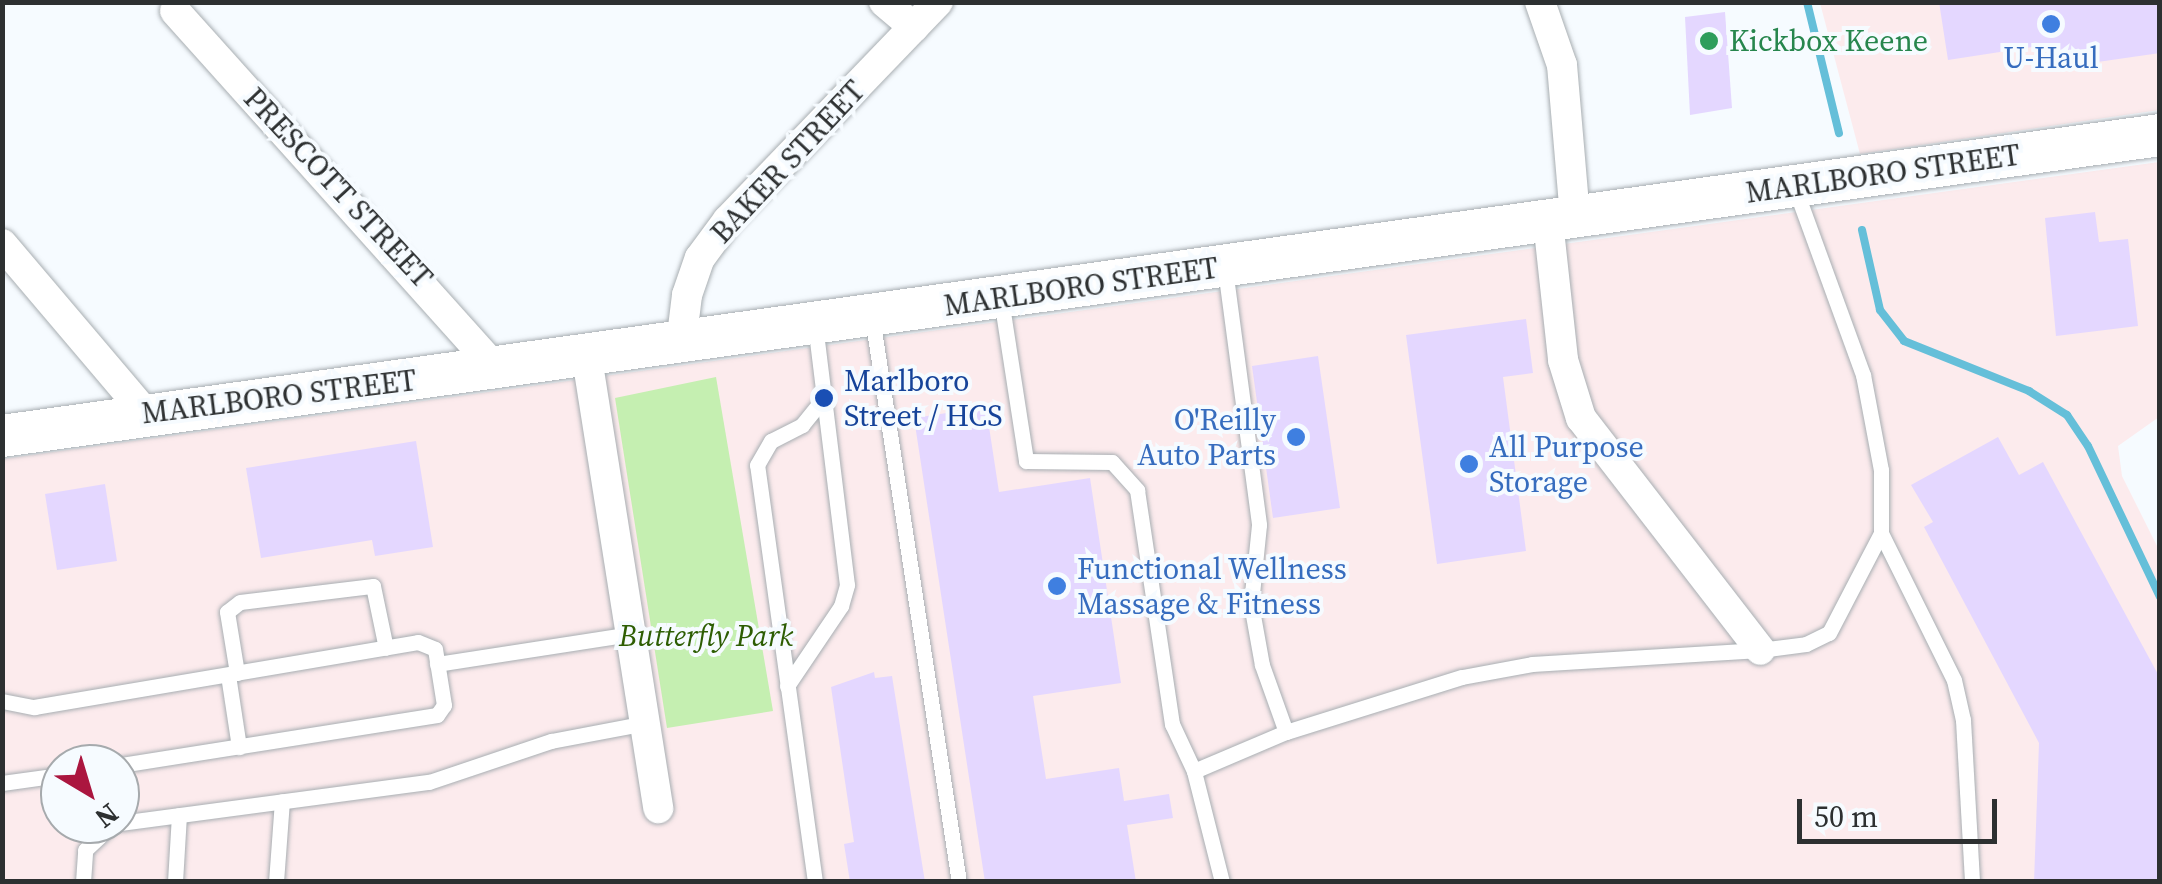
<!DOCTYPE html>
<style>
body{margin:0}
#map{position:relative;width:2162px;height:884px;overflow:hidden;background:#f6fbff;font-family:"Source Serif 4",serif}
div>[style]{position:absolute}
.commercial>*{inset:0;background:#fcebed}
.green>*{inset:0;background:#c5efb1}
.stream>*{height:8px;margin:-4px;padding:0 4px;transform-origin:4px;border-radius:4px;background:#65bfd9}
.building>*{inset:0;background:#e4d7ff}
.roads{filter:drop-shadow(0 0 2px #a8aeb2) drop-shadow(0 0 2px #a8aeb2)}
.lane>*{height:15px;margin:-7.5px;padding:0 7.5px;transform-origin:7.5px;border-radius:7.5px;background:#fff}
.street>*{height:30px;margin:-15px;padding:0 15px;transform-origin:15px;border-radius:15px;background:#fff}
.secondary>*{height:42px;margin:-21px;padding:0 21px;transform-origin:21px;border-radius:21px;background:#fff}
.dots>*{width:28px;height:28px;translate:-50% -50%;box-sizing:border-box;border:5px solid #f6fbff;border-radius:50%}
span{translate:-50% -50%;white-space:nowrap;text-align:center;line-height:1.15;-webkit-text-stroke:8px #f6fbff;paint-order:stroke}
.leisure-label{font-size:30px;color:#27864d}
.left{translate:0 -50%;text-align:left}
.shop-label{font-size:30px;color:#366cbe}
.right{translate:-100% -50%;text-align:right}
.street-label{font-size:30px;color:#2d3031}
.transit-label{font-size:30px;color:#164399}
.park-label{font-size:30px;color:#2d5d03;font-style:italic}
.frame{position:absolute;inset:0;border:5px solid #2d3031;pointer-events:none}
.north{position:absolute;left:40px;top:744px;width:100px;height:100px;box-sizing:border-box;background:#f6fbff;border:2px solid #a6aaad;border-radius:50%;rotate:142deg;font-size:28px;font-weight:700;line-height:40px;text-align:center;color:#2d3031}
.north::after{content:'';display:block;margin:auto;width:35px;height:45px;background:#ab163f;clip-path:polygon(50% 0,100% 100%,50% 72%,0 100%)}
.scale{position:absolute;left:1797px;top:799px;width:200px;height:45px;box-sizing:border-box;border:5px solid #2d3031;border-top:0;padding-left:12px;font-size:30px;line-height:35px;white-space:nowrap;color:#2d3031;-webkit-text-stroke:8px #f6fbff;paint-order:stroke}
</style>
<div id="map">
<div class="commercial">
<i style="clip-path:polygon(1820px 3px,2159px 3px,2159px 110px,1860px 154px)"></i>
<i style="clip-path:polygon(evenodd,2159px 162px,2159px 417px,2118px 446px,2122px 476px,2159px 550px,2159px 881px,3px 881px,2px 459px,2159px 162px,60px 764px,120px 764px,120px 824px,60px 824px,60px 764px)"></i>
</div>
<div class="green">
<i style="clip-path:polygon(716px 377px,773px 711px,667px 728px,615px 398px)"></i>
</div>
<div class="stream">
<i style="left:1807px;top:2px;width:135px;rotate:76.3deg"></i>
<i style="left:1862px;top:230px;width:82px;rotate:77.3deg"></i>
<i style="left:1880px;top:310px;width:39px;rotate:52deg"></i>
<i style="left:1904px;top:341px;width:135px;rotate:21.8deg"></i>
<i style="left:2029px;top:391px;width:45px;rotate:32.3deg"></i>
<i style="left:2067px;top:415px;width:37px;rotate:56deg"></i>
<i style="left:2088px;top:446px;width:167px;rotate:64.5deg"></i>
</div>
<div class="building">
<i style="clip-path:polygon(1939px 2px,2160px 2px,2160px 53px,2049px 69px,2046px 45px,1948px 60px)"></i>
<i style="clip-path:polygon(1725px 12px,1732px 108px,1690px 115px,1685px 17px)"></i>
<i style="clip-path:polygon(2095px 212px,2099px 242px,2128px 239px,2138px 326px,2056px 336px,2045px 218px)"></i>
<i style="clip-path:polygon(1526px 319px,1533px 373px,1503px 377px,1526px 551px,1437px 564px,1406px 335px)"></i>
<i style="clip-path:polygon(1318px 356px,1340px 508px,1273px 518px,1252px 366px)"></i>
<i style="clip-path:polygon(986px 407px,999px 492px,1090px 478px,1121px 683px,1033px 696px,1046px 779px,1119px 768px,1124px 801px,1169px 794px,1173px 818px,1127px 825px,1136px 882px,985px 882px,914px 418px)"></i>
<i style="clip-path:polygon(1998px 437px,2019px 475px,2043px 462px,2160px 678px,2160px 882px,2034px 882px,2039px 743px,1924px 527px,1933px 522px,1911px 485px)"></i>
<i style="clip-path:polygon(416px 441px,433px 547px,375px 556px,372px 540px,261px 558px,246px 468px)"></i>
<i style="clip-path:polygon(105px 484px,117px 561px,57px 570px,45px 494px)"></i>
<i style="clip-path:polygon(874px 672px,875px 678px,892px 676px,925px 882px,850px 882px,844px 844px,854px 842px,831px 687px)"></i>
</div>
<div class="roads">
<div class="lane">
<i style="left:1225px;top:269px;width:258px;rotate:82.4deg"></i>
<i style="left:1259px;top:525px;width:79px;rotate:95.8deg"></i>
<i style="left:1251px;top:604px;width:62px;rotate:79.8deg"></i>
<i style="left:1262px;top:665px;width:71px;rotate:70.3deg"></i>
<i style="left:1001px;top:299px;width:164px;rotate:81.2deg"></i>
<i style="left:1026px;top:461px;width:86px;rotate:0.7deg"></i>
<i style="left:1112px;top:462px;width:38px;rotate:48deg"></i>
<i style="left:1137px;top:490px;width:237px;rotate:81.5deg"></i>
<i style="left:1172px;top:724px;width:52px;rotate:64.9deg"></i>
<i style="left:872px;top:317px;width:572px;rotate:81.25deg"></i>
<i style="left:1881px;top:533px;width:164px;rotate:63.6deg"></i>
<i style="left:1954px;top:680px;width:41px;rotate:77.3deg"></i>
<i style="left:1963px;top:720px;width:162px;rotate:86.8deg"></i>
<i style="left:437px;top:664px;width:196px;rotate:-8.8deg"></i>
<i style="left:237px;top:673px;width:62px;rotate:-99.3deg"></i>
<i style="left:227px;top:612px;width:16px;rotate:-38deg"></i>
<i style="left:240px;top:602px;width:134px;rotate:-6.9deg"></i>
<i style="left:373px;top:586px;width:63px;rotate:78.2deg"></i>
<i style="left:228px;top:675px;width:73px;rotate:81.3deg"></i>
<i style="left:787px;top:686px;width:97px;rotate:-56deg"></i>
<i style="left:841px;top:606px;width:22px;rotate:-74deg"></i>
<i style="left:847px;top:585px;width:262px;rotate:-97deg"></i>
<i style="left:2px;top:701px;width:33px;rotate:11deg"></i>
<i style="left:34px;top:707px;width:389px;rotate:-9.6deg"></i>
<i style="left:418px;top:642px;width:18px;rotate:22deg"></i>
<i style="left:435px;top:649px;width:57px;rotate:80.9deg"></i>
<i style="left:444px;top:705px;width:12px;rotate:125deg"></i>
<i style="left:437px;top:715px;width:321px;rotate:171deg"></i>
<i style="left:2px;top:783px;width:59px;rotate:-7.9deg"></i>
<i style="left:120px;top:823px;width:312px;rotate:-7.6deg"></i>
<i style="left:429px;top:782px;width:129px;rotate:-18.6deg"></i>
<i style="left:551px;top:741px;width:96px;rotate:-10.8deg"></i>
<i style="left:83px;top:882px;width:32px;rotate:-86deg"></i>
<i style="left:85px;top:850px;width:38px;rotate:-43deg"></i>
<i style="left:175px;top:882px;width:67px;rotate:-86.6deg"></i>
<i style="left:276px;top:882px;width:81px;rotate:-85.8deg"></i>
<i style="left:815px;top:882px;width:421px;rotate:-97.9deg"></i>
<i style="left:757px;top:465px;width:28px;rotate:-60deg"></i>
<i style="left:771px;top:441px;width:35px;rotate:-27deg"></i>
<i style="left:802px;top:425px;width:35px;rotate:-51deg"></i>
<i style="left:1222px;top:882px;width:114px;rotate:-104.2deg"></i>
<i style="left:1194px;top:771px;width:100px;rotate:-23deg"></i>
<i style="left:1286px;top:732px;width:184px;rotate:-17.4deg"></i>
<i style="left:1462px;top:677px;width:71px;rotate:-10.5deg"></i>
<i style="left:1532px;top:664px;width:228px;rotate:-3.5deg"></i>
<i style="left:1760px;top:650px;width:46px;rotate:-7.4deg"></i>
<i style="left:1806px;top:644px;width:25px;rotate:-26deg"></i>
<i style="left:1829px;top:633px;width:113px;rotate:-62.5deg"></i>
<i style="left:1881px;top:533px;width:63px;rotate:-90deg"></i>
<i style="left:1881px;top:470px;width:97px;rotate:-100.7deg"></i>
<i style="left:1863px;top:375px;width:199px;rotate:-110deg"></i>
</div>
<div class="street">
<i style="left:884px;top:2px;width:39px;rotate:40deg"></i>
<i style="left:1540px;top:2px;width:67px;rotate:70.8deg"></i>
<i style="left:1562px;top:65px;width:153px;rotate:85.1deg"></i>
<i style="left:175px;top:11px;width:481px;rotate:48.1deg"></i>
<i style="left:1548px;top:221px;width:140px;rotate:83.8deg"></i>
<i style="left:1563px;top:360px;width:61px;rotate:72.8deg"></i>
<i style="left:1581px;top:418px;width:293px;rotate:52.3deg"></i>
<i style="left:2px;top:244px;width:223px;rotate:49.7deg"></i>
<i style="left:681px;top:344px;width:49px;rotate:-83deg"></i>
<i style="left:687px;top:295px;width:39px;rotate:-71deg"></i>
<i style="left:700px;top:258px;width:47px;rotate:-53.6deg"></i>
<i style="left:728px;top:220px;width:303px;rotate:-46.1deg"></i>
<i style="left:587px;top:358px;width:456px;rotate:81deg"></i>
</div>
<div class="secondary">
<i style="left:2px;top:436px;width:2179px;rotate:-7.94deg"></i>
</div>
</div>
<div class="dots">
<i style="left:2051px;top:24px;background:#3f7fe0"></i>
<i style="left:1709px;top:41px;background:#2e9e5b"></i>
<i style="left:824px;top:398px;background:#1a4fb4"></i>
<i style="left:1296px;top:437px;background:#3f7fe0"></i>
<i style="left:1469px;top:464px;background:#3f7fe0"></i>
<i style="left:1057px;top:586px;background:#3f7fe0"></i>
</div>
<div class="leisure-label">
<span class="left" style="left:1729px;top:41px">Kickbox Keene</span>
</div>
<div class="shop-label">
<span style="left:2051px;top:58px">U-Haul</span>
<span class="right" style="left:1276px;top:437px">O'Reilly<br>Auto Parts</span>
<span class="left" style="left:1489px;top:464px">All Purpose<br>Storage</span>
<span class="left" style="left:1077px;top:586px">Functional Wellness<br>Massage &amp; Fitness</span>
</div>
<div class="street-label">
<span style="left:788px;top:162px;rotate:-47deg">BAKER STREET</span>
<span style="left:1883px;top:174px;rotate:-8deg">MARLBORO STREET</span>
<span style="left:338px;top:188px;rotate:47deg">PRESCOTT STREET</span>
<span style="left:1081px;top:287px;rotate:-8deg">MARLBORO STREET</span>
<span style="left:279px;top:397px;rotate:-7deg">MARLBORO STREET</span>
</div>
<div class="transit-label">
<span class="left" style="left:844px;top:398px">Marlboro<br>Street / HCS</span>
</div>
<div class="park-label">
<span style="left:706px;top:636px">Butterfly Park</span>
</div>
<div class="frame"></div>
<div class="north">N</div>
<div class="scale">50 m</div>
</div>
